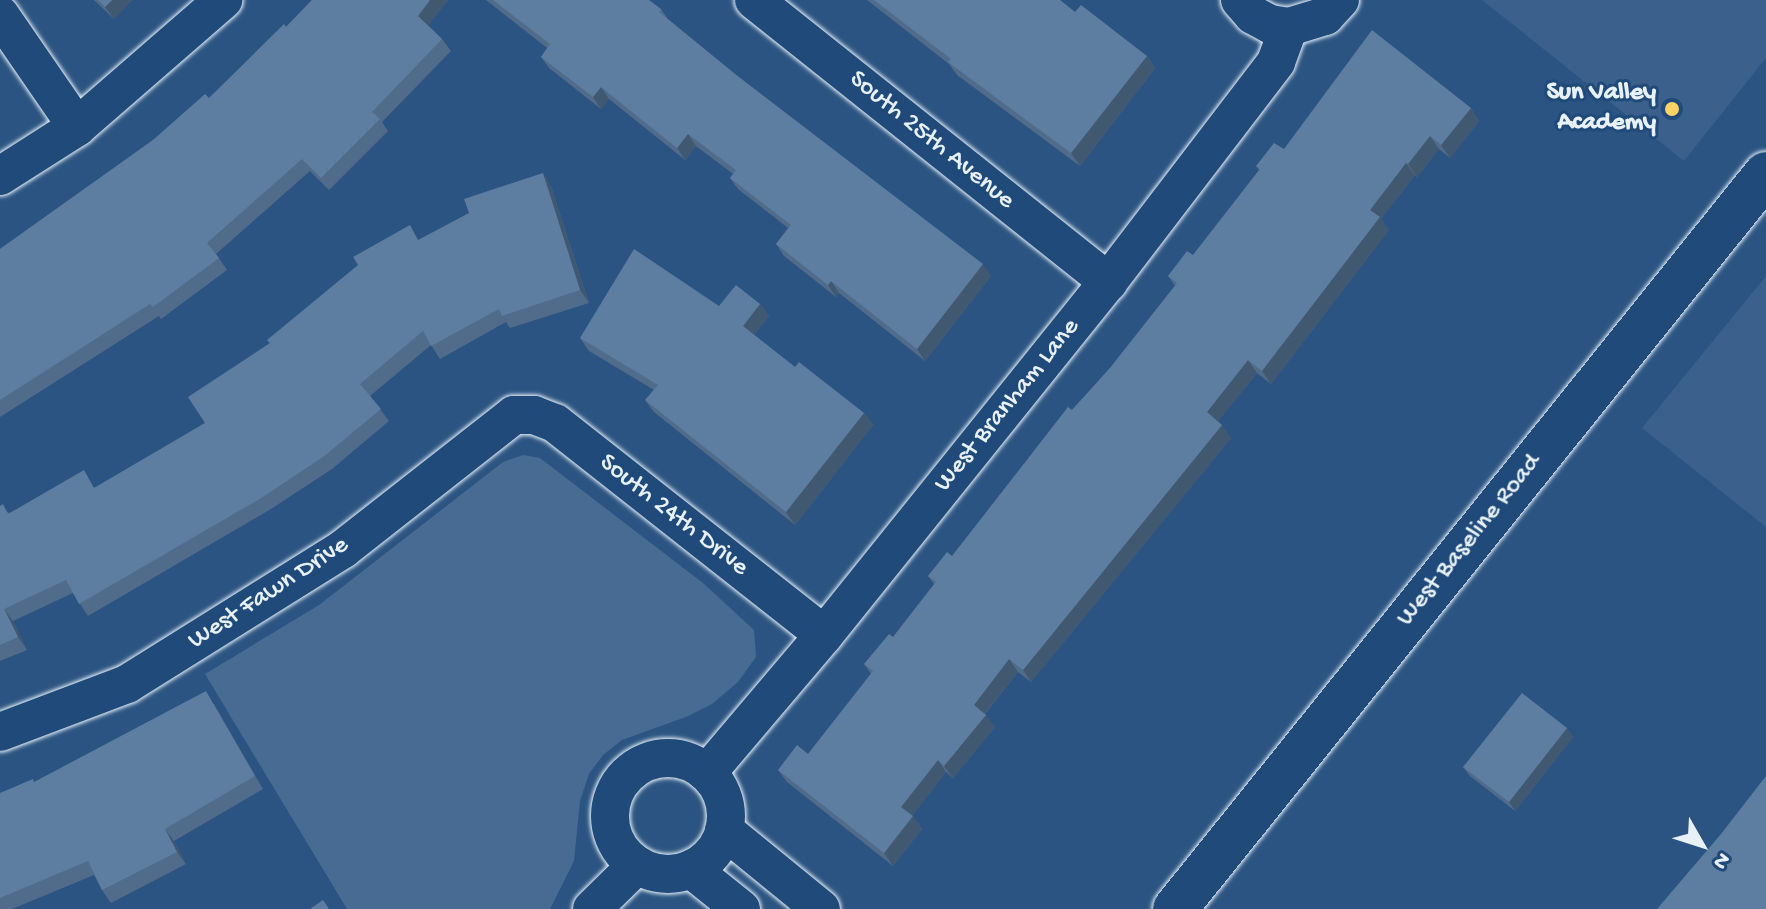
<!DOCTYPE html>
<style>
body{margin:0}
#map{position:relative;width:1766px;height:909px;overflow:hidden;background:#2b5482;font-family:"Gochi Hand",sans-serif}
div>[style]{position:absolute}
.built>*{inset:0;background:#3a608b}
.green>*{inset:0;background:#476b93}
.roads{filter:drop-shadow(0 0 2px #e8f1f8) drop-shadow(0 0 2px #e8f1f8)}
.minor>*{height:38px;margin:-19px;padding:0 19px;transform-origin:19px;border-radius:19px;background:#1f4a7a}
.minor>.ring{margin:-19px;padding:0;box-sizing:content-box;background:none;border:38px solid #1f4a7a;border-radius:50%}
.primary>*{height:44px;margin:-22px;padding:0 22px;transform-origin:22px;border-radius:22px;background:#1f4a7a}
.wall>*{inset:0;background:#506c8a}
.shaded-wall>*{inset:0;background:#415871}
.building>*{inset:0;background:#5d7da1}
.dots>*{width:22px;height:22px;translate:-50% -50%;box-sizing:border-box;border:4px solid #1f4a7a;border-radius:50%}
span{translate:-50% -50%;white-space:nowrap;text-align:center;line-height:1.15;-webkit-text-stroke:6px #1f4a7a;paint-order:stroke}
.poi-label{font-size:26px;color:#e8f1f8;font-weight:700}
.right{translate:-100% -50%;text-align:right}
.street-label{font-size:26px;color:#e8f1f8}
.north{position:absolute;left:1662px;top:805px;width:80px;height:80px;-webkit-text-stroke:6px #1f4a7a;paint-order:stroke;rotate:129deg;font-size:22px;font-weight:700;line-height:32px;text-align:center;color:#e8f1f8}
.north::after{content:'';display:block;margin:auto;width:28px;height:36px;background:#e8f1f8;clip-path:polygon(50% 0,100% 100%,50% 72%,0 100%)}
</style>
<div id="map">
<div class="built">
<i style="clip-path:polygon(1482px 0,1766px 0,1766px 58px,1684px 161px)"></i>
<i style="clip-path:polygon(1766px 276px,1766px 527px,1642px 428px)"></i>
</div>
<div class="green">
<i style="clip-path:polygon(523px 455px,540px 458px,703px 583px,754px 630px,756px 657px,738px 682px,712px 704px,686px 717px,622px 740px,603px 755px,589px 774px,580px 801px,574px 861px,550px 909px,347px 909px,205px 674px,319px 605px,503px 462px)"></i>
</div>
<div class="roads">
<div class="minor">
<i style="left:754px;top:0;width:453px;rotate:38.5deg"></i>
<i style="left:1240px;top:0;width:20px;rotate:49deg"></i>
<i style="left:1253px;top:15px;width:19px;rotate:28deg"></i>
<i style="left:1270px;top:24px;width:19px;rotate:9deg"></i>
<i style="left:1289px;top:27px;width:38px;rotate:-17deg"></i>
<i style="left:1325px;top:16px;width:22px;rotate:-47deg"></i>
<i style="left:0;top:15px;width:136px;rotate:55.5deg"></i>
<i style="left:0;top:176px;width:91px;rotate:-32.5deg"></i>
<i style="left:77px;top:127px;width:194px;rotate:-41deg"></i>
<i style="left:0;top:732px;width:136px;rotate:-20.7deg"></i>
<i style="left:127px;top:684px;width:255px;rotate:-32deg"></i>
<i style="left:343px;top:549px;width:217px;rotate:-38.1deg"></i>
<i style="left:514px;top:415px;width:20px"></i>
<i style="left:534px;top:415px;width:22px;rotate:21deg"></i>
<i style="left:555px;top:423px;width:342px;rotate:38.2deg"></i>
<i class="ring" style="left:610px;top:758px;width:78px;height:78px"></i>
<i style="left:707px;top:773px;width:181px;rotate:-49.7deg"></i>
<i style="left:824px;top:635px;width:453px;rotate:-51.2deg"></i>
<i style="left:1108px;top:282px;width:277px;rotate:-52.6deg"></i>
<i style="left:1276px;top:62px;width:37px;rotate:-70deg"></i>
<i style="left:724px;top:830px;width:125px;rotate:39.2deg"></i>
<i style="left:691px;top:869px;width:64px;rotate:38.7deg"></i>
<i style="left:592px;top:909px;width:63px;rotate:-44.4deg"></i>
</div>
<div class="primary">
<i style="left:1175px;top:909px;width:943px;rotate:-51.2deg"></i>
</div>
</div>
<div class="wall">
<i style="clip-path:polygon(94px 0,132px 0,114px 19px)"></i>
<i style="clip-path:polygon(312px 0,448px 0,428px 25px,442px 39px,451px 51px,382px 122px,388px 131px,329px 190px,310px 171px,216px 254px,227px 270px,161px 319px,159px 316px,0 417px,0 249px,153px 140px,209px 98px,286px 27px)"></i>
<i style="clip-path:polygon(486px 0,649px 0,661px 9px,668px 19px,735px 74px,991px 276px,925px 361px,839px 293px,836px 297px,784px 256px,776px 244px,788px 228px,738px 189px,730px 178px,733px 174px,696px 146px,685px 160px,609px 99px,601px 109px,549px 68px,541px 57px,547px 48px)"></i>
<i style="clip-path:polygon(867px 0,1060px 0,1075px 12px,1147px 56px,1155px 68px,1080px 166px,957px 75px,949px 64px)"></i>
<i style="clip-path:polygon(1471px 108px,1479px 121px,1450px 158px,1439px 149px,1417px 177px,1415px 175px,1381px 219px,1389px 230px,1271px 384px,1257px 373px,1218px 421px,1231px 438px,1031px 682px,1018px 672px,985px 714px,995px 727px,953px 778px,946px 772px,912px 816px,922px 829px,893px 866px,787px 782px,778px 770px,808px 754px,871px 674px,864px 664px,893px 637px,934px 584px,928px 576px,952px 556px,1072px 410px,1110px 368px,1175px 286px,1168px 276px,1193px 255px,1259px 170px,1256px 166px,1284px 149px)"></i>
<i style="clip-path:polygon(551px 186px,589px 303px,510px 328px,506px 322px,440px 359px,431px 345px,370px 396px,389px 421px,332px 469px,271px 509px,88px 616px,73px 593px,13px 621px,27px 650px,0 661px,0 506px,9px 513px,96px 487px,205px 423px,269px 344px,420px 239px)"></i>
<i style="clip-path:polygon(760px 304px,769px 316px,754px 335px,795px 367px,864px 413px,873px 425px,795px 525px,654px 412px,645px 400px,654px 390px,589px 351px,580px 338px,719px 306px)"></i>
<i style="clip-path:polygon(214px 704px,263px 789px,174px 841px,186px 864px,111px 903px,102px 890px,94px 875px,12px 909px,0 909px,0 793px,35px 782px)"></i>
<i style="clip-path:polygon(1567px 728px,1573px 737px,1515px 811px,1470px 776px,1463px 767px)"></i>
</div>
<div class="shaded-wall">
<i style="clip-path:polygon(112px 0,132px 0,114px 19px,105px 7px)"></i>
<i style="clip-path:polygon(430px 0,448px 0,426px 28px,418px 16px)"></i>
<i style="clip-path:polygon(1147px 56px,1155px 68px,1080px 166px,1071px 153px)"></i>
<i style="clip-path:polygon(601px 87px,609px 99px,601px 109px,593px 97px)"></i>
<i style="clip-path:polygon(1471px 108px,1479px 121px,1450px 158px,1441px 145px)"></i>
<i style="clip-path:polygon(688px 134px,696px 146px,685px 160px,677px 148px)"></i>
<i style="clip-path:polygon(1430px 136px,1439px 149px,1417px 177px,1408px 164px)"></i>
<i style="clip-path:polygon(1406px 163px,1415px 175px,1381px 219px,1389px 230px,1271px 384px,1262px 371px,1370px 210px)"></i>
<i style="clip-path:polygon(543px 173px,551px 186px,589px 303px,580px 290px)"></i>
<i style="clip-path:polygon(983px 264px,991px 276px,925px 361px,917px 349px)"></i>
<i style="clip-path:polygon(831px 281px,839px 293px,836px 297px,828px 285px)"></i>
<i style="clip-path:polygon(760px 304px,769px 316px,751px 339px,743px 326px)"></i>
<i style="clip-path:polygon(1248px 360px,1257px 373px,1215px 425px,1207px 412px)"></i>
<i style="clip-path:polygon(864px 413px,873px 425px,795px 525px,786px 512px)"></i>
<i style="clip-path:polygon(1222px 425px,1231px 438px,1031px 682px,1023px 670px)"></i>
<i style="clip-path:polygon(4px 609px,13px 621px,27px 650px,18px 637px)"></i>
<i style="clip-path:polygon(1009px 659px,1018px 672px,982px 717px,974px 705px)"></i>
<i style="clip-path:polygon(206px 691px,214px 704px,263px 789px,255px 776px)"></i>
<i style="clip-path:polygon(986px 715px,995px 727px,953px 778px,944px 766px)"></i>
<i style="clip-path:polygon(1567px 728px,1573px 737px,1515px 811px,1509px 802px)"></i>
<i style="clip-path:polygon(938px 760px,946px 772px,909px 820px,901px 807px)"></i>
<i style="clip-path:polygon(913px 816px,922px 829px,893px 866px,884px 853px)"></i>
<i style="clip-path:polygon(165px 829px,174px 841px,186px 864px,177px 852px)"></i>
</div>
<div class="building">
<i style="clip-path:polygon(98px 0,112px 0,105px 7px)"></i>
<i style="clip-path:polygon(312px 0,430px 0,418px 16px,442px 39px,372px 112px,380px 119px,321px 178px,302px 159px,207px 243px,219px 258px,153px 307px,150px 304px,0 400px,0 249px,153px 140px,205px 94px,209px 98px,284px 24px,286px 27px)"></i>
<i style="clip-path:polygon(493px 0,649px 0,661px 9px,659px 12px,735px 74px,983px 264px,917px 349px,831px 281px,828px 285px,776px 244px,791px 225px,730px 178px,736px 170px,688px 134px,677px 148px,601px 87px,593px 97px,541px 57px,550px 44px)"></i>
<i style="clip-path:polygon(874px 0,1060px 0,1075px 12px,1081px 5px,1147px 56px,1071px 153px,948px 62px,951px 59px)"></i>
<i style="clip-path:polygon(1372px 30px,1471px 108px,1441px 145px,1430px 136px,1408px 164px,1406px 163px,1370px 210px,1380px 217px,1262px 371px,1248px 360px,1207px 412px,1222px 425px,1023px 670px,1009px 659px,974px 705px,986px 715px,944px 766px,938px 760px,901px 807px,913px 816px,884px 853px,778px 770px,797px 745px,808px 754px,873px 671px,864px 664px,889px 634px,893px 637px,936px 582px,928px 576px,947px 552px,952px 556px,1068px 407px,1072px 410px,1110px 368px,1177px 283px,1168px 276px,1187px 251px,1193px 255px,1260px 169px,1256px 166px,1274px 143px,1284px 149px)"></i>
<i style="clip-path:polygon(543px 173px,580px 290px,502px 316px,499px 309px,431px 346px,423px 331px,360px 384px,381px 409px,323px 457px,263px 497px,79px 604px,66px 580px,4px 609px,18px 637px,0 645px,0 506px,3px 504px,8px 514px,84px 470px,94px 488px,205px 423px,188px 397px,270px 343px,267px 340px,358px 265px,353px 257px,410px 225px,418px 240px,469px 213px,464px 199px)"></i>
<i style="clip-path:polygon(634px 249px,719px 306px,736px 285px,760px 304px,743px 326px,795px 367px,799px 362px,864px 413px,786px 512px,645px 400px,658px 385px,580px 338px)"></i>
<i style="clip-path:polygon(206px 691px,255px 776px,165px 829px,177px 852px,102px 890px,88px 861px,0 898px,0 793px,33px 779px,34px 782px)"></i>
<i style="clip-path:polygon(1522px 693px,1567px 728px,1509px 802px,1463px 767px)"></i>
<i style="clip-path:polygon(1766px 776px,1766px 909px,1657px 909px,1721px 834px)"></i>
<i style="clip-path:polygon(323px 900px,329px 909px,310px 909px)"></i>
</div>
<div class="dots">
<i style="left:1672px;top:109px;background:#ffd166"></i>
</div>
<div class="poi-label">
<span class="right" style="left:1656px;top:109px">Sun Valley<br>Academy</span>
</div>
<div class="street-label">
<span style="left:931px;top:141px;rotate:39deg">South 25th Avenue</span>
<span style="left:1008px;top:406px;rotate:-51deg">West Branham Lane</span>
<span style="left:673px;top:516px;rotate:38deg">South 24th Drive</span>
<span style="left:1470px;top:541px;rotate:-51deg">West Baseline Road</span>
<span style="left:269px;top:594px;rotate:-33deg">West Fawn Drive</span>
</div>
<div class="north">N</div>
</div>
